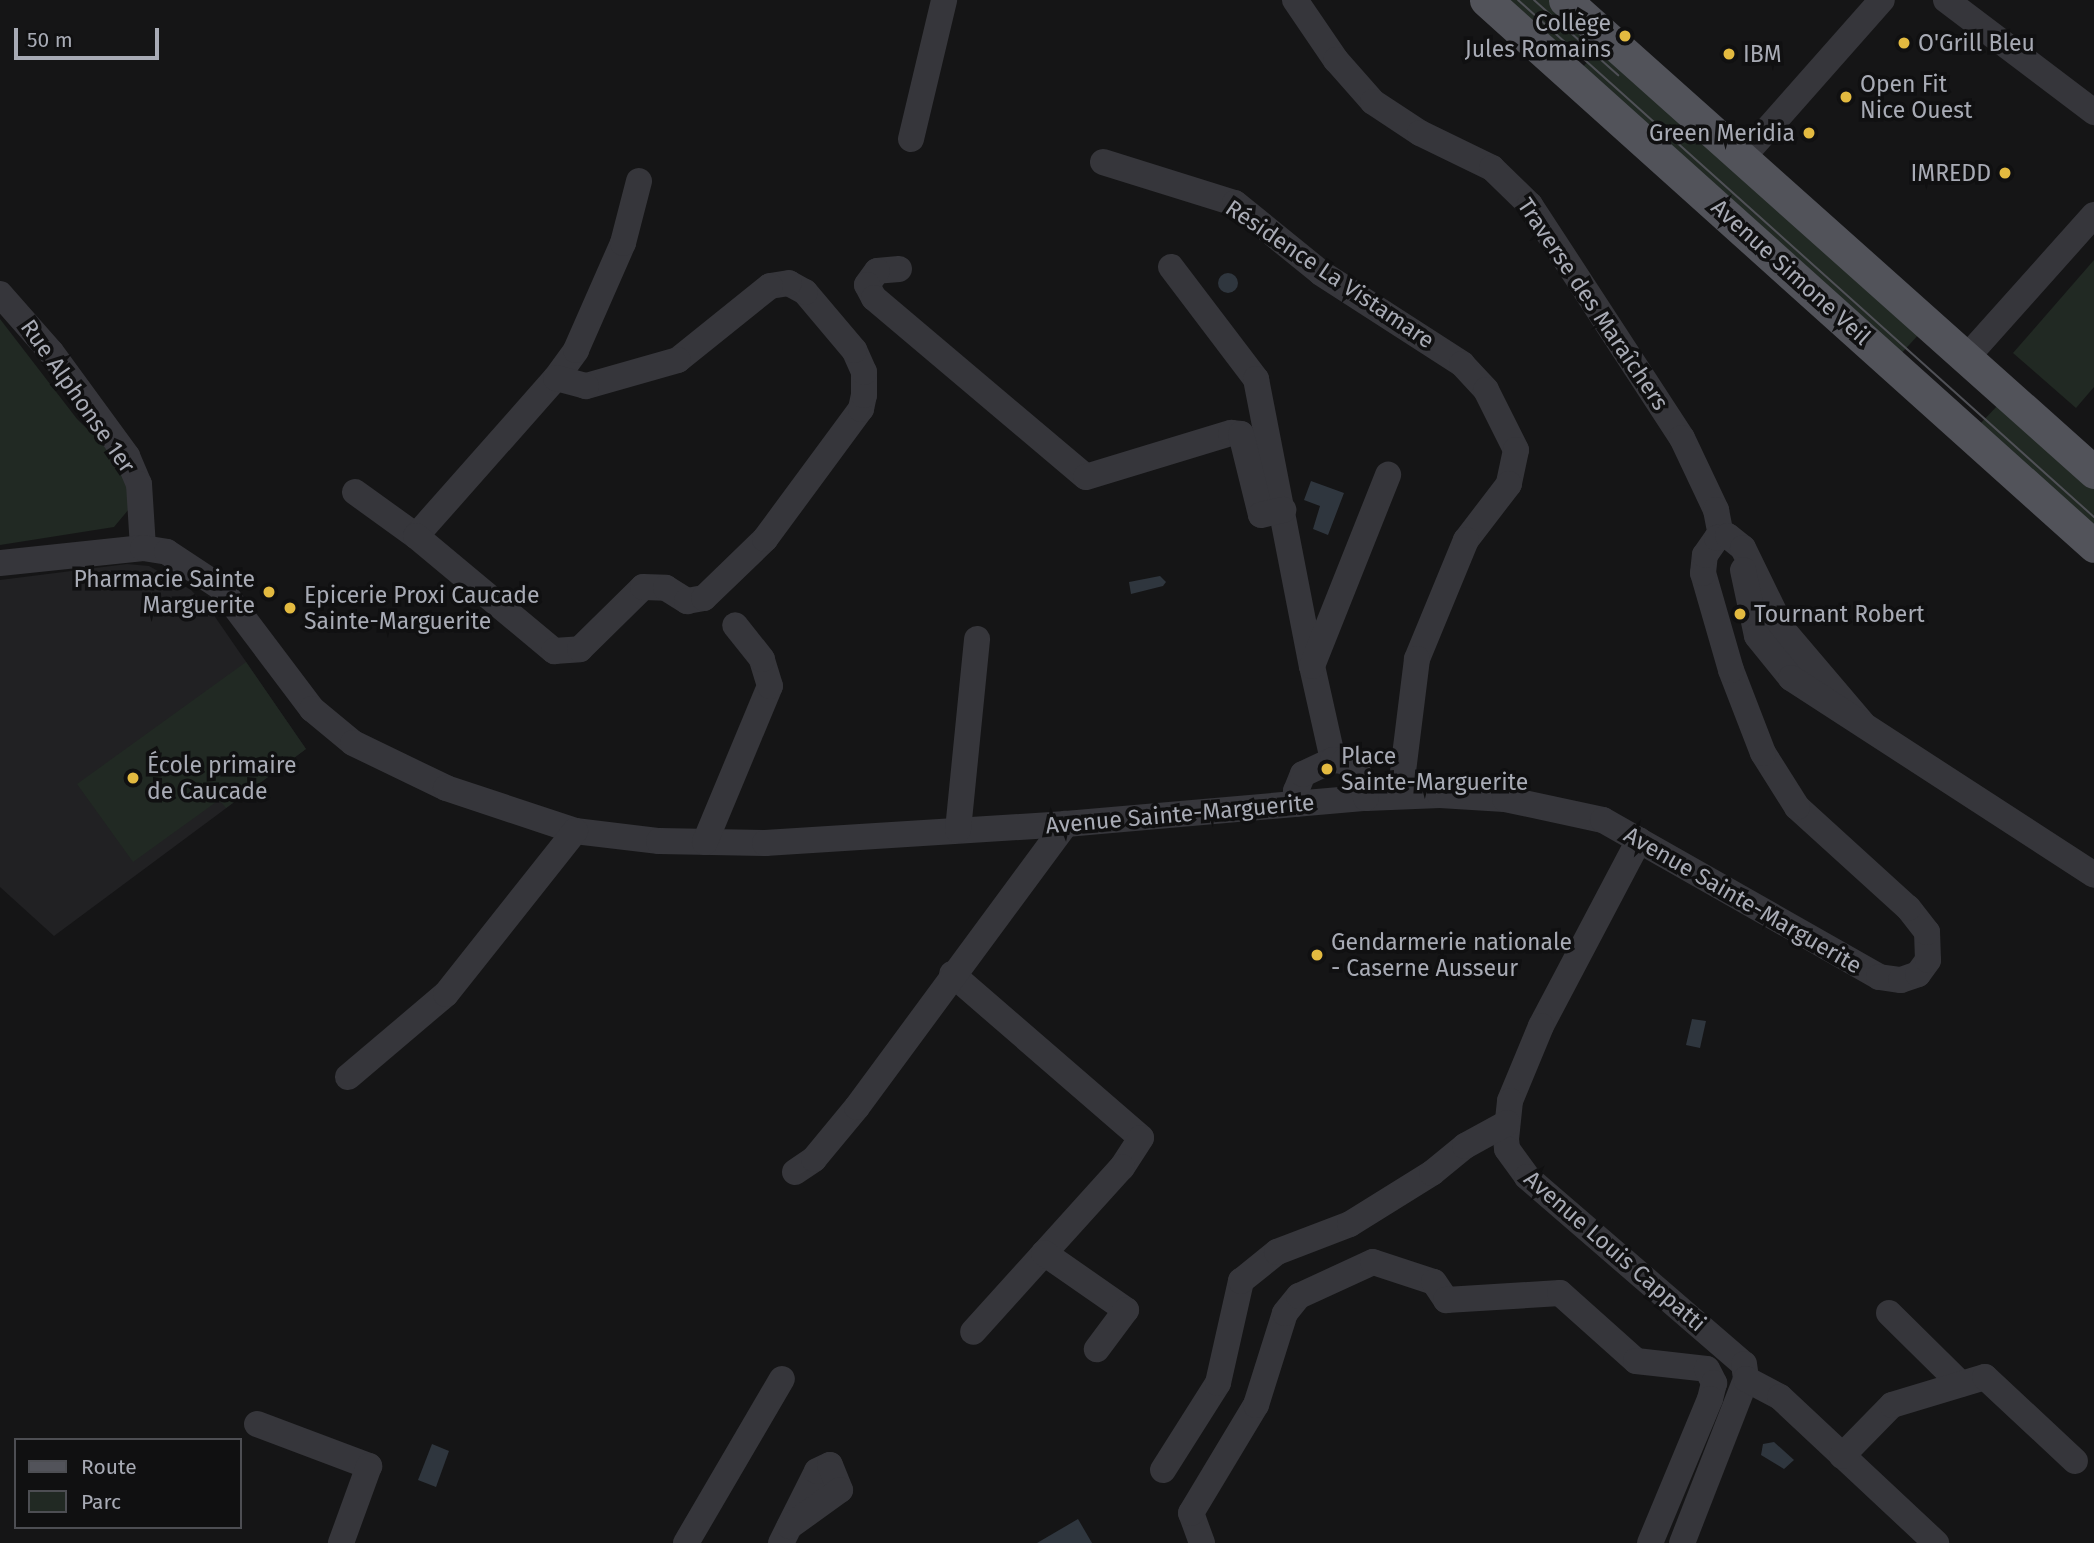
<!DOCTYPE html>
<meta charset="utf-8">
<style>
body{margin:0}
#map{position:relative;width:2094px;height:1543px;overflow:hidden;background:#151516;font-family:"Fira Sans",sans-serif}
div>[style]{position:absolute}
.built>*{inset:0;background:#212123}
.green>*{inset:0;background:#212923}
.water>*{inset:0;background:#2f363e}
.round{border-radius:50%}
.minor>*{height:26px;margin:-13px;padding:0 13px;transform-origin:13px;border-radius:13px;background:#36363b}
.major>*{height:33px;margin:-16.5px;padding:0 16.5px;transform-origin:16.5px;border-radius:16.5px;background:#52535a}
.tram>*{height:2px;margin:-1px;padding:0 1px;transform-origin:1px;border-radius:1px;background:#4f5056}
.dots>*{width:19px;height:19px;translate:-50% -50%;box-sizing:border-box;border:4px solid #101011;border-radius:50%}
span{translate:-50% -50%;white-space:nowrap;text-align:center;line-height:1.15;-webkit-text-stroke:7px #101011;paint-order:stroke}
.poi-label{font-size:23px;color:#a8abb5}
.right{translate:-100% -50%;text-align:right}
.left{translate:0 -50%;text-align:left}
.street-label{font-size:23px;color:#a8abb5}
.legend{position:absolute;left:14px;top:1438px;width:228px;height:91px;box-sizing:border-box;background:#101011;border:2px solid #4d4e53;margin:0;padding:9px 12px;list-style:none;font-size:21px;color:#a8abb5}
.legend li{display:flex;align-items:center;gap:14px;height:35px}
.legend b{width:35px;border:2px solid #4d4e53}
.scale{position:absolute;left:14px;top:28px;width:145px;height:32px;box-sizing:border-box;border:4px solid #a8abb5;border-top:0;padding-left:9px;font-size:21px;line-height:24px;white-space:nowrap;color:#a8abb5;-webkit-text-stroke:5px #101011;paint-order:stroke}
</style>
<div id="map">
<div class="built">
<i style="clip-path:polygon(127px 564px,149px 566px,191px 590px,211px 611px,306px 749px,54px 936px,0 887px,0 580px)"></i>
</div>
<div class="green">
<i style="clip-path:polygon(1500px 0,1550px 0,1587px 34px,1564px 58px)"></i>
<i style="clip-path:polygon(1602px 46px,1921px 332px,1898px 357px,1579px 71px)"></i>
<i style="clip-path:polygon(2094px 260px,2094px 387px,2076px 408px,2013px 353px)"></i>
<i style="clip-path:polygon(0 319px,77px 419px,120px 461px,130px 485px,129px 509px,114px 527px,0 545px)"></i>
<i style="clip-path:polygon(2000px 403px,2094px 487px,2094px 533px,1977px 427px)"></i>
<i style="clip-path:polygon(246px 662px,306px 749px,226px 808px,219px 800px,133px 862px,77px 784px)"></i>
</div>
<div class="water">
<i class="round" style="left:1218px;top:273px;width:20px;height:20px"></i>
<i style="clip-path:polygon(1311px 481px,1344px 493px,1328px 535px,1313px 529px,1320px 506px,1304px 500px)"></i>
<i style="clip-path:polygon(1160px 576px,1166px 582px,1163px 586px,1131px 594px,1129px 582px)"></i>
<i style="clip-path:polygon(1692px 1019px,1706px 1021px,1700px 1048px,1686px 1045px)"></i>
<i style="clip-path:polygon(1774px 1442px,1794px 1460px,1784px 1469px,1761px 1455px,1763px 1444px)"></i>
<i style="clip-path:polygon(432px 1444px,449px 1451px,436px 1487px,418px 1480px)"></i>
<i style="clip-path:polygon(1078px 1519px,1092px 1543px,1037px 1543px)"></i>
</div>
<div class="minor">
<i style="left:1295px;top:0;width:73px;rotate:55.7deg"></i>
<i style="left:1336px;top:60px;width:56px;rotate:48.6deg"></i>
<i style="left:1373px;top:102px;width:56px;rotate:33.4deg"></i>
<i style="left:1420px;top:133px;width:80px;rotate:25.9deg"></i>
<i style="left:1492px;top:168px;width:53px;rotate:44.2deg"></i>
<i style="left:1530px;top:205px;width:278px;rotate:56.9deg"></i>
<i style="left:1682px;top:438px;width:80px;rotate:64.7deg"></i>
<i style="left:1716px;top:510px;width:26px;rotate:79deg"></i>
<i style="left:1946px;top:0;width:186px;rotate:37.1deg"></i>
<i style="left:911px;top:139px;width:143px;rotate:-76.6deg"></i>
<i style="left:1742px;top:158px;width:211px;rotate:-48.5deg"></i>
<i style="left:1103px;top:162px;width:138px;rotate:17.3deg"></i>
<i style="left:1235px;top:203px;width:111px;rotate:39.1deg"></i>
<i style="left:1321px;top:273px;width:168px;rotate:32.8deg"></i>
<i style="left:1462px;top:364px;width:35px;rotate:47deg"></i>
<i style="left:1486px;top:390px;width:67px;rotate:63.4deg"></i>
<i style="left:1516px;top:450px;width:35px;rotate:102deg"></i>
<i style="left:1509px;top:484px;width:71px;rotate:127.5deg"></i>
<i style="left:1466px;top:540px;width:129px;rotate:112.4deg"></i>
<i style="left:1417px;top:659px;width:138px;rotate:97.1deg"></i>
<i style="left:1171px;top:267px;width:141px;rotate:52.8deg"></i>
<i style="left:1256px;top:379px;width:292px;rotate:79deg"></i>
<i style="left:899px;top:269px;width:22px;rotate:175deg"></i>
<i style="left:877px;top:271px;width:17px;rotate:126deg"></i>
<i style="left:867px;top:285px;width:15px;rotate:62deg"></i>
<i style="left:874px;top:298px;width:277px;rotate:40.2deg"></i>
<i style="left:1086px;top:477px;width:152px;rotate:-16.9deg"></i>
<i style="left:1231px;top:433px;width:10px;rotate:6deg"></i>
<i style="left:1241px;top:434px;width:83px;rotate:76.1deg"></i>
<i style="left:1261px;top:515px;width:23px;rotate:-13deg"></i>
<i style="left:0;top:294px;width:77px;rotate:48.7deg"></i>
<i style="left:51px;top:352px;width:129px;rotate:53.8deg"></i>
<i style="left:127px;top:456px;width:30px;rotate:67deg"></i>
<i style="left:139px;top:484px;width:64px;rotate:86.4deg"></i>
<i style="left:1966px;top:358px;width:192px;rotate:-48.2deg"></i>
<i style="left:355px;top:492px;width:75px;rotate:35.8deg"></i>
<i style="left:416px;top:536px;width:211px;rotate:-48.5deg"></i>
<i style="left:556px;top:378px;width:34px;rotate:-54deg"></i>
<i style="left:576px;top:350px;width:117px;rotate:-66.3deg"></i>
<i style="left:623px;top:243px;width:64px;rotate:-75.5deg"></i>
<i style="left:416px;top:536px;width:180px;rotate:39.8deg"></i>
<i style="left:554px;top:651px;width:26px;rotate:-4deg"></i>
<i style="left:580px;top:649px;width:88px;rotate:-44.5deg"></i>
<i style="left:643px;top:587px;width:23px;rotate:2deg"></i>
<i style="left:666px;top:588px;width:25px;rotate:32deg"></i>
<i style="left:687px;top:601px;width:17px;rotate:-10deg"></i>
<i style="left:704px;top:598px;width:85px;rotate:-44deg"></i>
<i style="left:765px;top:539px;width:162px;rotate:-53.6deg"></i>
<i style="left:861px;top:409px;width:14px;rotate:-78deg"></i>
<i style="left:864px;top:395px;width:23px;rotate:-90deg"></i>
<i style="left:864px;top:372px;width:24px;rotate:-114deg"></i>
<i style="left:854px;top:350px;width:76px;rotate:-130.2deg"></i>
<i style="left:805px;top:292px;width:18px;rotate:-151deg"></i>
<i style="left:789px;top:283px;width:19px;rotate:171deg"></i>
<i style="left:770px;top:286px;width:118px;rotate:141.2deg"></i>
<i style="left:678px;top:360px;width:96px;rotate:164.2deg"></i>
<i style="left:586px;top:386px;width:31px;rotate:-165deg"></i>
<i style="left:0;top:563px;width:144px;rotate:-6deg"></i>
<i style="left:143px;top:548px;width:24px;rotate:9deg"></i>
<i style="left:167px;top:552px;width:64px;rotate:33.4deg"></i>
<i style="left:220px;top:587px;width:153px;rotate:53deg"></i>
<i style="left:312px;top:709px;width:53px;rotate:39.7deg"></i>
<i style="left:353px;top:743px;width:103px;rotate:25.8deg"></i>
<i style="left:446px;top:788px;width:136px;rotate:18.4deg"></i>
<i style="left:575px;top:831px;width:85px;rotate:6.8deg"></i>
<i style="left:659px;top:841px;width:106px;rotate:1.1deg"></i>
<i style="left:765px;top:843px;width:302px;rotate:-3.6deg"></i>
<i style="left:1066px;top:824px;width:301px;rotate:-5deg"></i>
<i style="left:1366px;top:798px;width:74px;rotate:-2.3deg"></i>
<i style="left:1440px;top:795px;width:65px;rotate:3.5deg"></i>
<i style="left:1505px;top:799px;width:100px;rotate:12.1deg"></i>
<i style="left:1603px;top:820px;width:318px;rotate:29.6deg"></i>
<i style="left:1879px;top:977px;width:22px;rotate:8deg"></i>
<i style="left:1901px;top:980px;width:18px;rotate:-19deg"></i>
<i style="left:1918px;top:974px;width:17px;rotate:-54deg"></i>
<i style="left:1928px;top:960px;width:28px;rotate:-92deg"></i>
<i style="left:1927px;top:932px;width:31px;rotate:-128deg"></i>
<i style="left:1908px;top:908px;width:150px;rotate:-137.7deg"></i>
<i style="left:1797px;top:807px;width:64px;rotate:-122.2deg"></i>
<i style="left:1763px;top:753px;width:89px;rotate:-111.1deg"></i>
<i style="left:1731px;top:670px;width:101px;rotate:-106.1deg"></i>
<i style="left:1703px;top:573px;width:18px;rotate:-84deg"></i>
<i style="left:1705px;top:555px;width:21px;rotate:-55deg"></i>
<i style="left:1717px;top:538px;width:11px;rotate:-10deg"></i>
<i style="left:1728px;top:536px;width:19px;rotate:39deg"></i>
<i style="left:1743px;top:548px;width:91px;rotate:64deg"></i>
<i style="left:1783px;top:630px;width:123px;rotate:49.6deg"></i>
<i style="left:1743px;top:570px;width:67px;rotate:78deg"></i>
<i style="left:1757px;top:636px;width:54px;rotate:51deg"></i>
<i style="left:1791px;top:678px;width:361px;rotate:33deg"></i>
<i style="left:1333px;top:760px;width:96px;rotate:-102.6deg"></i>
<i style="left:1312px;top:666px;width:206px;rotate:-68.3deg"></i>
<i style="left:1296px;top:804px;width:13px;rotate:-90deg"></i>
<i style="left:1296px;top:791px;width:18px;rotate:-68deg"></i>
<i style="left:1303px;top:774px;width:33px;rotate:-25deg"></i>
<i style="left:1333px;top:760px;width:11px;rotate:5deg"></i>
<i style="left:1344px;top:761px;width:20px;rotate:41deg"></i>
<i style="left:1359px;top:774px;width:25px;rotate:74deg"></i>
<i style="left:958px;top:830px;width:192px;rotate:-84.3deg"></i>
<i style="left:1639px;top:840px;width:210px;rotate:117.8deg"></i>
<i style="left:1541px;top:1026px;width:81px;rotate:112.5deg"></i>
<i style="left:1510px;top:1101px;width:38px;rotate:96deg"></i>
<i style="left:1506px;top:1139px;width:10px;rotate:84deg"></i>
<i style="left:1507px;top:1149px;width:34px;rotate:54deg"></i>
<i style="left:1527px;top:1177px;width:286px;rotate:40.8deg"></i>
<i style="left:1744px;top:1364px;width:15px;rotate:82deg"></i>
<i style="left:1746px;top:1379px;width:176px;rotate:111.3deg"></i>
<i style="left:705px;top:842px;width:169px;rotate:-67.4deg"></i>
<i style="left:770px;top:686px;width:28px;rotate:-107deg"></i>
<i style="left:762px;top:659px;width:43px;rotate:-128.5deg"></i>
<i style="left:952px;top:974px;width:250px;rotate:40.9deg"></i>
<i style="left:1141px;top:1138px;width:35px;rotate:123deg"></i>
<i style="left:1122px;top:1167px;width:222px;rotate:132.1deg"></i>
<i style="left:348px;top:1077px;width:128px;rotate:-40.3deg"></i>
<i style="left:446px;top:994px;width:208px;rotate:-51.6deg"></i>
<i style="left:795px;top:1172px;width:23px;rotate:-34deg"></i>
<i style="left:814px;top:1159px;width:67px;rotate:-50.4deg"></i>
<i style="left:857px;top:1107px;width:352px;rotate:-53.6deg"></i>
<i style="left:1044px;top:1253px;width:100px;rotate:34.8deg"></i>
<i style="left:1126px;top:1310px;width:49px;rotate:126.6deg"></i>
<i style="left:1889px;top:1313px;width:101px;rotate:44.6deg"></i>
<i style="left:1746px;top:1379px;width:38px;rotate:28deg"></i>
<i style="left:1780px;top:1397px;width:214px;rotate:43.1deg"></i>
<i style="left:257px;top:1424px;width:120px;rotate:20.6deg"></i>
<i style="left:369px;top:1466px;width:82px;rotate:110deg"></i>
<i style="left:1842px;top:1456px;width:71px;rotate:-45.6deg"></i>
<i style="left:1892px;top:1405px;width:97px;rotate:-16.8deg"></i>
<i style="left:1985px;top:1377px;width:123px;rotate:43deg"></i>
<i style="left:1163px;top:1470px;width:103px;rotate:-57.7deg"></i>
<i style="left:1218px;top:1383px;width:105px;rotate:-77.3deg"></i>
<i style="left:1241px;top:1281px;width:46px;rotate:-38.9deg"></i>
<i style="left:1277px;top:1252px;width:78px;rotate:-21deg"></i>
<i style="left:1350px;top:1224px;width:97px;rotate:-31.9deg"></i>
<i style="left:1432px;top:1173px;width:43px;rotate:-39.3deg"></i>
<i style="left:1465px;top:1146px;width:48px;rotate:-28.7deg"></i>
<i style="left:686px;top:1543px;width:190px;rotate:-59.7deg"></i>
<i style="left:781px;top:1543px;width:80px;rotate:-63.4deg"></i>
<i style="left:817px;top:1471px;width:14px;rotate:-25deg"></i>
<i style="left:830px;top:1465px;width:27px;rotate:68deg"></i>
<i style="left:840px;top:1490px;width:62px;rotate:144.2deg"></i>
<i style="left:1202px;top:1543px;width:32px;rotate:-110deg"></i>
<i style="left:1191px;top:1513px;width:126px;rotate:-59deg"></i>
<i style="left:1256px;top:1405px;width:96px;rotate:-72.5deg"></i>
<i style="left:1285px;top:1313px;width:22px;rotate:-51deg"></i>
<i style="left:1299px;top:1296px;width:81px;rotate:-24.7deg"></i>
<i style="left:1373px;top:1262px;width:64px;rotate:18.2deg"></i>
<i style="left:1434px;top:1282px;width:22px;rotate:56deg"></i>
<i style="left:1446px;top:1300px;width:114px;rotate:-3.5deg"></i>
<i style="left:1560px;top:1293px;width:102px;rotate:41.8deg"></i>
<i style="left:1636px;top:1361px;width:71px;rotate:6.4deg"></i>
<i style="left:1707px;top:1369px;width:16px;rotate:63deg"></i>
<i style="left:1714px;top:1383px;width:16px;rotate:104deg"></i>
<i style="left:1710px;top:1399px;width:156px;rotate:112.6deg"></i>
</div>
<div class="major">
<i style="left:1486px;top:0;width:817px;rotate:41.92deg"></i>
<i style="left:1565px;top:0;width:709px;rotate:41.74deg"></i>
</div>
<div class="tram">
<i style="left:1518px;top:0;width:774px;rotate:41.91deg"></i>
<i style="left:1534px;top:0;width:113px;rotate:41.8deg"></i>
</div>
<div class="dots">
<i style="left:1625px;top:36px;background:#e3ba40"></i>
<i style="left:1904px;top:43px;background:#e3ba40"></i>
<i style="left:1729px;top:54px;background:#e3ba40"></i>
<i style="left:1846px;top:97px;background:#e3ba40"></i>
<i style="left:1809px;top:133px;background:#e3ba40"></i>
<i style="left:2005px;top:173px;background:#e3ba40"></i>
<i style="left:269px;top:592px;background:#e3ba40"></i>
<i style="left:290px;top:608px;background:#e3ba40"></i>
<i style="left:1740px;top:614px;background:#e3ba40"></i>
<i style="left:1327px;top:769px;background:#e3ba40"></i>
<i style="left:133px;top:778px;background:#e3ba40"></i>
<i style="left:1317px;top:955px;background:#e3ba40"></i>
</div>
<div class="poi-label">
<span class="right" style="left:1611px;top:36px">Collège<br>Jules Romains</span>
<span class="left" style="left:1918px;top:43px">O'Grill Bleu</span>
<span class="left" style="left:1743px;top:54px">IBM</span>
<span class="left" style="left:1860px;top:97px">Open Fit<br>Nice Ouest</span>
<span class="right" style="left:1795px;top:133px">Green Meridia</span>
<span class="right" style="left:1991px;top:173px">IMREDD</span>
<span class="right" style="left:255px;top:592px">Pharmacie Sainte<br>Marguerite</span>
<span class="left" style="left:304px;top:608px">Epicerie Proxi Caucade<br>Sainte-Marguerite</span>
<span class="left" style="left:1754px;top:614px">Tournant Robert</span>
<span class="left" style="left:1341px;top:769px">Place<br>Sainte-Marguerite</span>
<span class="left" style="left:147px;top:778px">École primaire<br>de Caucade</span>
<span class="left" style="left:1331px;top:955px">Gendarmerie nationale<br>- Caserne Ausseur</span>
</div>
<div class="street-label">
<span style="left:1791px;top:272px;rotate:42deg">Avenue Simone Veil</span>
<span style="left:1330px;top:274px;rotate:34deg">Résidence La Vistamare</span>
<span style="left:1593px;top:304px;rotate:56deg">Traverse des Maraîchers</span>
<span style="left:78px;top:396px;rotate:55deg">Rue Alphonse 1er</span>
<span style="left:1180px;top:814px;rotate:-5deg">Avenue Sainte-Marguerite</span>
<span style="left:1743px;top:900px;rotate:30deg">Avenue Sainte-Marguerite</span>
<span style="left:1615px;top:1251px;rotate:41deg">Avenue Louis Cappatti</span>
</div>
<ul class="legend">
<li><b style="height:9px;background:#52535a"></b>Route</li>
<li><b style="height:19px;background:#212923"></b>Parc</li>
</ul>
<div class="scale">50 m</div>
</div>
